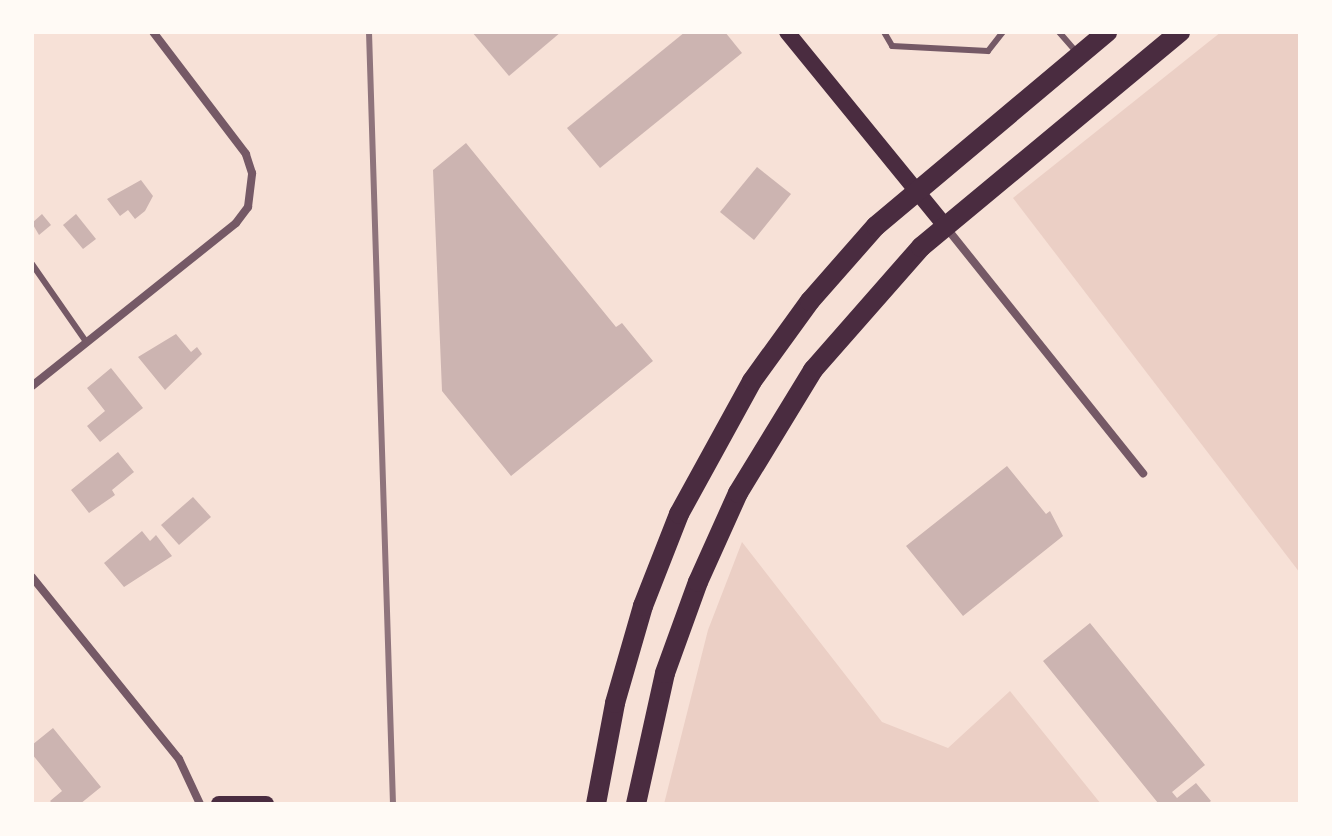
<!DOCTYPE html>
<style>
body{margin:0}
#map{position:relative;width:1332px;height:836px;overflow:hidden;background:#f7e1d7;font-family:"Golos Text",sans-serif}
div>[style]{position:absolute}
.green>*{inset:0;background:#ebcfc5}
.building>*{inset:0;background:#ccb4b1}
.service>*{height:6px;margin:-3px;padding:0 3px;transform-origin:3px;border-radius:3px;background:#755966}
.minor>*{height:8px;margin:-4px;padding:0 4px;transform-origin:4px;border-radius:4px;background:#755966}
.secondary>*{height:16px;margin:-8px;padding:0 8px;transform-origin:8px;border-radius:8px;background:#4a2c40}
.primary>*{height:20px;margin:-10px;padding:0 10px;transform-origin:10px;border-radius:10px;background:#4a2c40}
.rail>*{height:6px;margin:-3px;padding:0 3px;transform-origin:3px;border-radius:3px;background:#8f747c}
span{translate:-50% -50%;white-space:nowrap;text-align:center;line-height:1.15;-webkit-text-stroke:8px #fffaf5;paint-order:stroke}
.frame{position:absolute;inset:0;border:34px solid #fffaf5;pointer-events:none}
</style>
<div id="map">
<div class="green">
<i style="clip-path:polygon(1221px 32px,1300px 32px,1300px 573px,1013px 198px)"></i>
<i style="clip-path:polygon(742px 542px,882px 722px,948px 748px,1010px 691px,1101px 804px,664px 804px,708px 630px)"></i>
</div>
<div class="building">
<i style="clip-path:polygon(472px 32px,561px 32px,509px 76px)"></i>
<i style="clip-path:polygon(685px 32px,725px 32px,742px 53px,600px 168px,567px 128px)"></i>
<i style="clip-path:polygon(466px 143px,616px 327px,622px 323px,653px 361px,511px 476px,442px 391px,433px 170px)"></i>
<i style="clip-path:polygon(757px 167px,791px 194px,754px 240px,720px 212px)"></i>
<i style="clip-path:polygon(141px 180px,153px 196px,145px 211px,135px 219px,128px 210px,120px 216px,107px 199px)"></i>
<i style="clip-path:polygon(42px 214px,51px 225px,39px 235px,32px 223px)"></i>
<i style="clip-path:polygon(76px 214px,96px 239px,83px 249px,63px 225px)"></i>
<i style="clip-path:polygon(176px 334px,191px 352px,197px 347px,202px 354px,165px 390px,138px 357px)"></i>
<i style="clip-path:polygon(111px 368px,143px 408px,100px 442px,87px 426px,105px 411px,87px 388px)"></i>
<i style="clip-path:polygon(118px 452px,134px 472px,112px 490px,115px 495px,89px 513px,71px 490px)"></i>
<i style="clip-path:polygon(1007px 466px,1046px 514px,1050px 511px,1063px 536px,963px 616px,906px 546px)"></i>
<i style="clip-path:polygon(193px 497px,211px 517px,179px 545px,161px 525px)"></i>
<i style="clip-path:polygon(142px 531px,150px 541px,156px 535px,172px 556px,124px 587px,104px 563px)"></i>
<i style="clip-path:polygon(1090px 623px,1205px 765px,1172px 792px,1177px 798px,1196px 783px,1211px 801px,1207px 804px,1158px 803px,1043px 661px)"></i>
<i style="clip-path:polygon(53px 728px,101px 787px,80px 804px,53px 804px,50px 801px,62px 791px,32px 754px,32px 745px)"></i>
</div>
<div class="service">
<i style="left:884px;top:32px;width:16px;rotate:60deg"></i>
<i style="left:892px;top:46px;width:96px;rotate:3deg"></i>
<i style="left:988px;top:51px;width:24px;rotate:-52deg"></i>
<i style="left:1059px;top:32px;width:28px;rotate:49deg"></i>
<i style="left:32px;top:264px;width:96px;rotate:55.2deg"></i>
</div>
<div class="minor">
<i style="left:945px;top:226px;width:317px;rotate:51.3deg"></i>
<i style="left:32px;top:386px;width:261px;rotate:-38.6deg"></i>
<i style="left:236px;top:223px;width:20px;rotate:-53deg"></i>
<i style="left:248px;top:207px;width:34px;rotate:-83deg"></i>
<i style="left:252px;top:173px;width:20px;rotate:-108deg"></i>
<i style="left:246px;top:154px;width:153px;rotate:-127.3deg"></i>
<i style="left:32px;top:577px;width:234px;rotate:51.1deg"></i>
<i style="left:179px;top:759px;width:50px;rotate:65deg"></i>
</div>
<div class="secondary">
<i style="left:787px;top:32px;width:250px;rotate:50.8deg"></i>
<i style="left:219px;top:804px;width:47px"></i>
</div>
<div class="primary">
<i style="left:596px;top:804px;width:103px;rotate:-79.3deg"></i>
<i style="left:615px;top:703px;width:101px;rotate:-73.9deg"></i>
<i style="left:643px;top:606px;width:99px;rotate:-68.6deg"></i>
<i style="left:679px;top:514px;width:152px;rotate:-61.2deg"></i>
<i style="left:752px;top:381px;width:99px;rotate:-54.1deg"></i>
<i style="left:810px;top:301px;width:100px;rotate:-48.7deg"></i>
<i style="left:876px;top:226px;width:302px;rotate:-40deg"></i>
<i style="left:636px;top:804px;width:134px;rotate:-77.5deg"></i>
<i style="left:665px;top:673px;width:97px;rotate:-70.1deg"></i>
<i style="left:698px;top:582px;width:98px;rotate:-65.8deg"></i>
<i style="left:738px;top:493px;width:144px;rotate:-58.6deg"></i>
<i style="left:813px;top:370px;width:164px;rotate:-48.7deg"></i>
<i style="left:921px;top:247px;width:337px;rotate:-39.7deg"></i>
</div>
<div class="rail">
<i style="left:369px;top:32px;width:772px;rotate:88.22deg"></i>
</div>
<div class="frame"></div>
</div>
